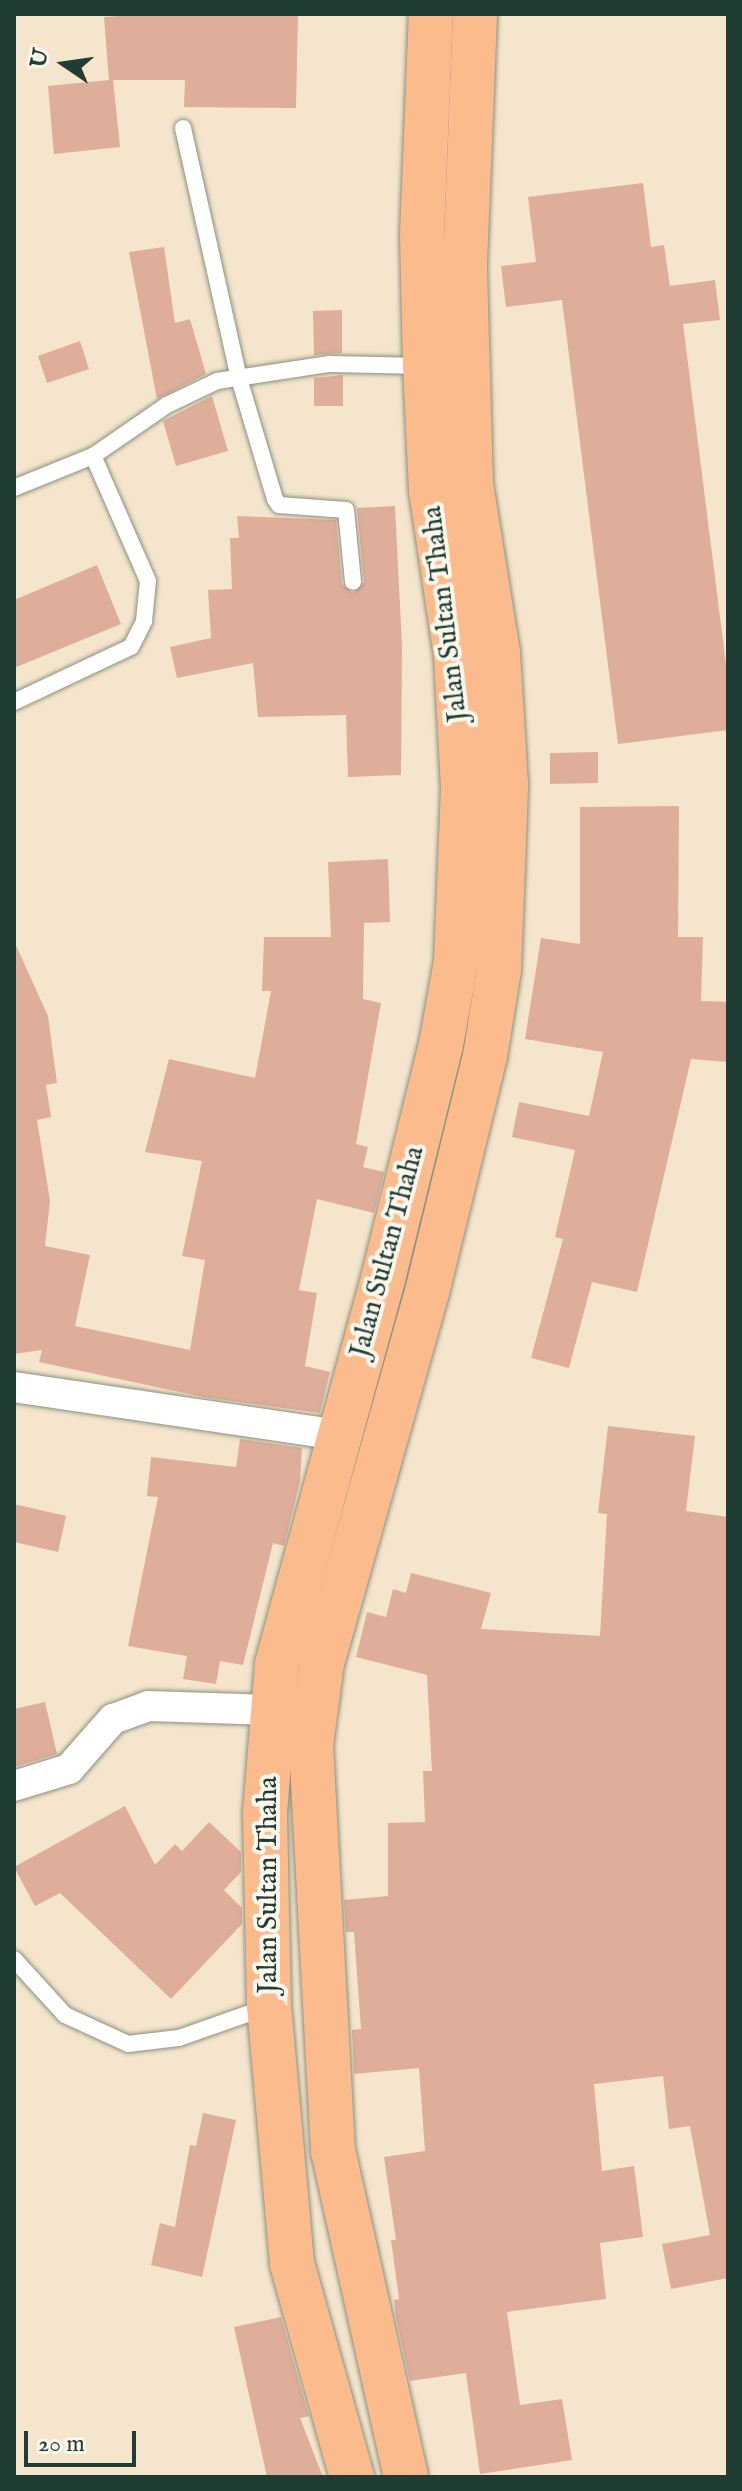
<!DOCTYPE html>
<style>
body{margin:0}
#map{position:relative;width:742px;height:2491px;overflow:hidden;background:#f5e5cc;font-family:"IM FELL English",serif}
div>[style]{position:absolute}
.building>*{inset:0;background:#deae9a}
.roads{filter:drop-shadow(0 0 2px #8a9180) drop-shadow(0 0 2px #8a9180)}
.lane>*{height:16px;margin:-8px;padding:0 8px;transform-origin:8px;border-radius:8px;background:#fff}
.street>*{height:30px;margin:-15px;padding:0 15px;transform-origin:15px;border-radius:15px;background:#fff}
.highway>*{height:44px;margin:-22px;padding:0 22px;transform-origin:22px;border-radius:22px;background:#fbbb8d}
span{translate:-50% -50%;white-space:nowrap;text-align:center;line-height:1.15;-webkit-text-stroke:8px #fbf7ec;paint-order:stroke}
.street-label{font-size:28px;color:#1f3d34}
.frame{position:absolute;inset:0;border:16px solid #1f3d34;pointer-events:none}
.north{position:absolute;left:24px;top:24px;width:80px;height:80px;-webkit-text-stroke:6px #fbf7ec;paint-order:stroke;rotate:283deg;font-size:22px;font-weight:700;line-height:32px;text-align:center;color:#1f3d34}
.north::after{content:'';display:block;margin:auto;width:28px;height:36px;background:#1f3d34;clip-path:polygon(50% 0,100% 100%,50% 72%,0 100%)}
.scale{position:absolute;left:24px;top:2431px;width:112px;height:36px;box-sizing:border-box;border:4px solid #1f3d34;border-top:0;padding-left:10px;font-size:24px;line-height:28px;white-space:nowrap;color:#1f3d34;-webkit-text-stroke:6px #fbf7ec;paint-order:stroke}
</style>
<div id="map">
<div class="building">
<i style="clip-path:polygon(144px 14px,298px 14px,296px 108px,184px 107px,185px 80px,113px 80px,120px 147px,54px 154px,48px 86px,109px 80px,104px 17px)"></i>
<i style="clip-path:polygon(643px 183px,651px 247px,664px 245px,670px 286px,715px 280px,720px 320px,683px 324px,728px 680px,728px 730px,618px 744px,562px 300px,506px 307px,501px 266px,536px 262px,528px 197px)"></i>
<i style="clip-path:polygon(164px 247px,175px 323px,190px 319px,206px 374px,157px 399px,129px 252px)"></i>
<i style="clip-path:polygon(342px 310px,342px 353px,314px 355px,313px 311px)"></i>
<i style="clip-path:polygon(80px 341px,89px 369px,47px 383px,38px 356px)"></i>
<i style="clip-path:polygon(343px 375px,343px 406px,314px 406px,314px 378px)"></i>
<i style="clip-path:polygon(212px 396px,228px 451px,176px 466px,163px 421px)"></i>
<i style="clip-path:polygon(395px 506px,402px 645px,401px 775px,348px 777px,346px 715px,258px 717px,253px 663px,177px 678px,170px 647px,211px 638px,208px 590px,232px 589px,230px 538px,239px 538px,237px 516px,336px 520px,342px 584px,353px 593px,364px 582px,357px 508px)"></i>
<i style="clip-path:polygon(97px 565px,121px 624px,14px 668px,14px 600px)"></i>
<i style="clip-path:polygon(598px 752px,598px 783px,550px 784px,550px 753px)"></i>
<i style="clip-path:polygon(679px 806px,678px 937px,703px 937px,701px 1001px,728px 1002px,728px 1062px,691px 1059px,637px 1292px,592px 1282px,569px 1368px,531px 1358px,563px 1239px,555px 1237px,575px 1150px,512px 1137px,519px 1102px,589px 1116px,603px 1052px,525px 1039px,541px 938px,580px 944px,580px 807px)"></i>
<i style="clip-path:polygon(388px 859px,390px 922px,364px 923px,363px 999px,381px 1003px,356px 1144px,368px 1147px,363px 1167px,384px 1172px,374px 1213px,317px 1199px,299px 1290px,317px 1293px,305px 1366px,330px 1372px,320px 1413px,203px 1397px,39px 1362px,42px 1350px,14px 1354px,14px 941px,48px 1016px,57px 1083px,46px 1085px,51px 1117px,37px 1120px,50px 1201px,45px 1246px,90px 1255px,75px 1326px,190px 1350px,205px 1260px,182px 1256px,202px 1161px,145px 1152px,169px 1059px,255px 1078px,271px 991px,262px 991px,264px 937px,331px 937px,328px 862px)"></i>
<i style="clip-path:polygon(608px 1426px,695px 1436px,686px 1511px,728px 1517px,728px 2278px,671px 2289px,662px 2244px,710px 2235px,690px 2126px,669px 2129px,663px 2076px,594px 2084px,602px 2171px,634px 2166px,643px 2237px,600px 2243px,606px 2299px,507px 2312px,520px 2405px,562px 2399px,572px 2460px,480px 2474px,466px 2373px,410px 2381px,396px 2318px,394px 2300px,399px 2299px,391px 2240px,396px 2240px,384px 2157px,425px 2151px,419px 2068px,354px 2074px,352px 2030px,361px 2029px,354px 1932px,346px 1932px,344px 1900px,388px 1896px,388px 1823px,425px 1822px,423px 1771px,432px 1771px,427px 1675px,356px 1657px,367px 1612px,386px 1617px,393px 1589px,406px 1593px,411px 1573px,491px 1593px,481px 1629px,600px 1636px,607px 1514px,598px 1513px)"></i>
<i style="clip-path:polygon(240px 1439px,302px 1448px,300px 1482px,284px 1546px,273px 1543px,243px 1665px,220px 1661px,216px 1684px,183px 1679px,187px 1656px,128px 1646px,158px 1497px,147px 1496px,151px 1457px,236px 1467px)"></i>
<i style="clip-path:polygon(14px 1504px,66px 1516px,58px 1552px,14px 1542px)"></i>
<i style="clip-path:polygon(45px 1702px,57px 1754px,14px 1767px,14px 1709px)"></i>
<i style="clip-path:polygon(125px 1806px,155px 1865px,175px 1844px,182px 1851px,209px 1822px,241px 1852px,241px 1872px,224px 1890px,242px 1908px,242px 1924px,171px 1999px,60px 1893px,35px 1906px,14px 1867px)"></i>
<i style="clip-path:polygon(203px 2113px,236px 2120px,202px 2277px,151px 2265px,160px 2223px,175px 2227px,190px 2145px,196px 2146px)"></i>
<i style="clip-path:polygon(281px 2317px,309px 2416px,300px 2418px,323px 2477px,267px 2477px,234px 2327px)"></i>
</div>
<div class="roads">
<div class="lane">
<i style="left:183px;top:128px;width:253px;rotate:77.4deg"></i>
<i style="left:238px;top:375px;width:129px;rotate:73.4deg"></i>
<i style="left:275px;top:499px;width:7px;rotate:56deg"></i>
<i style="left:279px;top:505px;width:67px;rotate:4.3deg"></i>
<i style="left:346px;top:510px;width:72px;rotate:84.4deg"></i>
<i style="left:14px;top:488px;width:85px;rotate:-22.1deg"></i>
<i style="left:93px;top:456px;width:90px;rotate:-34.6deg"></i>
<i style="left:167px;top:405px;width:55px;rotate:-25.6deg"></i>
<i style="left:217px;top:381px;width:114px;rotate:-8.6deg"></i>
<i style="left:330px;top:364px;width:93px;rotate:1.2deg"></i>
<i style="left:14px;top:702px;width:129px;rotate:-25.2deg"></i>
<i style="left:131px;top:647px;width:29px;rotate:-63deg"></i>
<i style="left:144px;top:621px;width:40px;rotate:-84.3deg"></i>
<i style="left:148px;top:581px;width:137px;rotate:-113.7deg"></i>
<i style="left:14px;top:1959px;width:76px;rotate:47.7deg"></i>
<i style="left:65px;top:2015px;width:69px;rotate:24.7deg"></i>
<i style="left:128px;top:2044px;width:51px;rotate:-6.7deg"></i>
<i style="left:179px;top:2038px;width:93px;rotate:-19.4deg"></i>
</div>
<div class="street">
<i style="left:14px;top:1387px;width:328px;rotate:8.4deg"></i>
<i style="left:14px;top:1786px;width:58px;rotate:-17.2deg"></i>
<i style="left:69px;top:1769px;width:67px;rotate:-48.7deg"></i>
<i style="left:113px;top:1719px;width:37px;rotate:-20deg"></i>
<i style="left:148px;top:1706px;width:125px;rotate:1.8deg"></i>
</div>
<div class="highway">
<i style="left:352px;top:2477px;width:222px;rotate:-105.7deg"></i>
<i style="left:292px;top:2263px;width:258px;rotate:-95.1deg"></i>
<i style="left:269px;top:2006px;width:193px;rotate:-91.2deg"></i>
<i style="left:265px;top:1813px;width:149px;rotate:-85.4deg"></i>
<i style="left:277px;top:1664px;width:399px;rotate:-74.6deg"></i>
<i style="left:383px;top:1279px;width:241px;rotate:-76.1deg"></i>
<i style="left:441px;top:1045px;width:84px;rotate:-79.8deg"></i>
<i style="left:456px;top:962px;width:173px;rotate:-87.7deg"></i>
<i style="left:463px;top:789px;width:133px;rotate:-93deg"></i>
<i style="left:456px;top:656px;width:167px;rotate:-98.6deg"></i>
<i style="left:431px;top:491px;width:125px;rotate:-92.7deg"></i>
<i style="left:425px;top:366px;width:131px;rotate:-91.3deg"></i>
<i style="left:422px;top:235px;width:221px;rotate:-87.7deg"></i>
<i style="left:406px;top:2477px;width:334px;rotate:-102.6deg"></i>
<i style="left:333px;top:2151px;width:407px;rotate:-93.1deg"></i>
<i style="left:311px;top:1745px;width:83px;rotate:-82.4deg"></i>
<i style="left:322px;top:1663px;width:386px;rotate:-74.2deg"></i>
<i style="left:427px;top:1292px;width:243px;rotate:-76.2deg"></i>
<i style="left:485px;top:1056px;width:87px;rotate:-80.8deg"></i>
<i style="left:499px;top:970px;width:186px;rotate:-87.8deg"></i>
<i style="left:506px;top:784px;width:131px;rotate:-93.5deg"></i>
<i style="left:498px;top:653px;width:171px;rotate:-99.1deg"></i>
<i style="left:471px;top:484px;width:220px;rotate:-91.6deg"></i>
<i style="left:465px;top:264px;width:250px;rotate:-87.7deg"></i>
</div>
</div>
<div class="street-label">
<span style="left:446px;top:614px;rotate:-97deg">Jalan Sultan Thaha</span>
<span style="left:388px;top:1252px;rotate:-75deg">Jalan Sultan Thaha</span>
<span style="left:269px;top:1885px;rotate:-90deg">Jalan Sultan Thaha</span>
</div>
<div class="frame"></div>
<div class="north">U</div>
<div class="scale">20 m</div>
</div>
